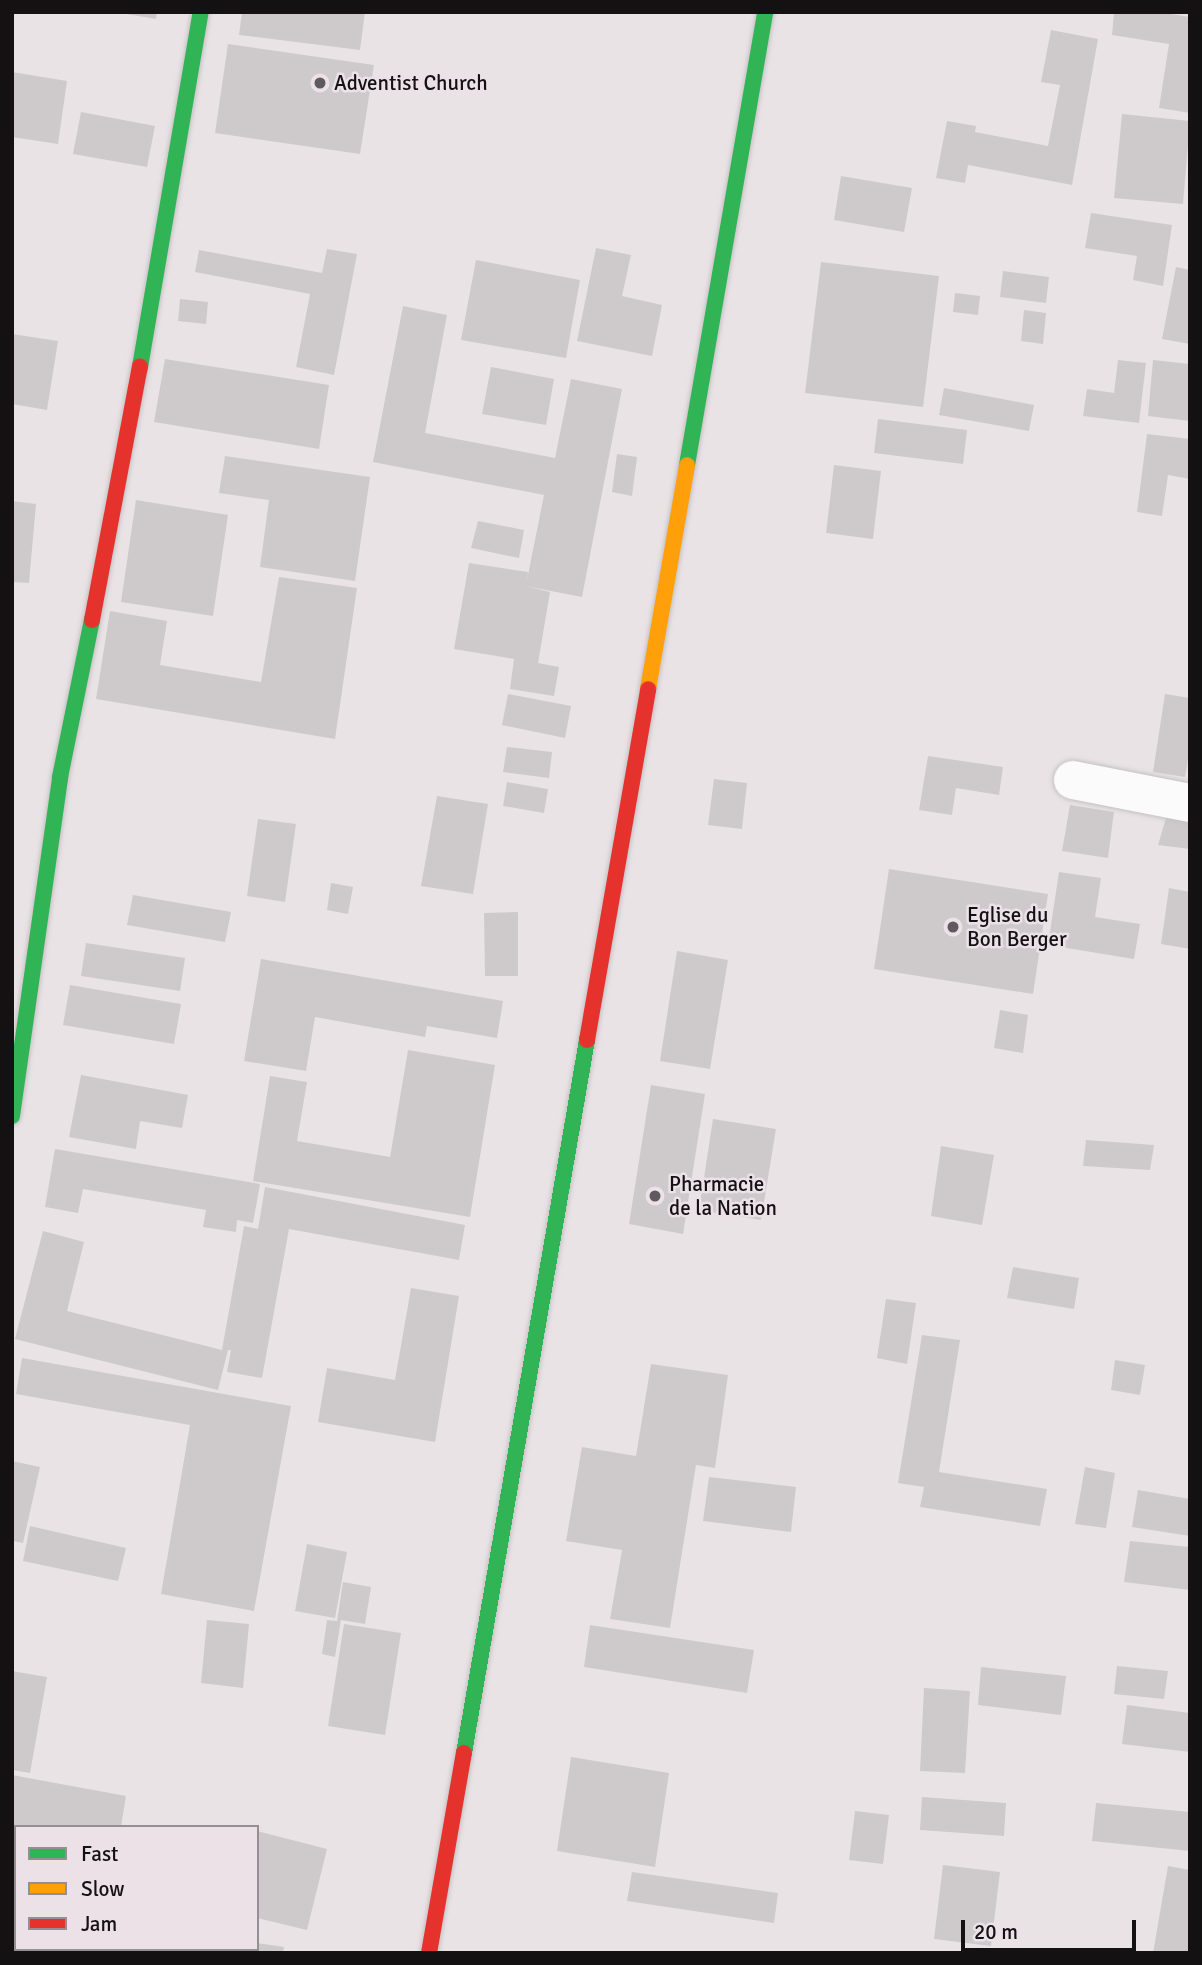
<!DOCTYPE html>
<style>
body{margin:0}
#map{position:relative;width:1202px;height:1965px;overflow:hidden;background:#e9e3e6;font-family:Signika,sans-serif}
div>[style]{position:absolute}
.building>*{inset:0;background:#cecacc}
.roads{filter:drop-shadow(0 0 2px #c5c1c3) drop-shadow(0 0 2px #c5c1c3)}
.street>*{height:38px;margin:-19px;padding:0 19px;transform-origin:19px;border-radius:19px;background:#fcfbfb}
.fast>*{height:16px;margin:-8px;padding:0 8px;transform-origin:8px;border-radius:8px;background:#30b455}
.slow>*{height:16px;margin:-8px;padding:0 8px;transform-origin:8px;border-radius:8px;background:#ff9f0a}
.jam>*{height:16px;margin:-8px;padding:0 8px;transform-origin:8px;border-radius:8px;background:#e5322d}
.dots>*{width:19px;height:19px;translate:-50% -50%;box-sizing:border-box;border:4px solid #ebe1e7;border-radius:50%}
span{translate:-50% -50%;white-space:nowrap;text-align:center;line-height:1.15;-webkit-text-stroke:5px #ebe1e7;paint-order:stroke}
.poi-label{font-size:21px;color:#141113}
.left{translate:0 -50%;text-align:left}
.frame{position:absolute;inset:0;border:14px solid #141113;pointer-events:none}
.legend{position:absolute;left:14px;top:1825px;width:245px;height:126px;box-sizing:border-box;background:#ebe1e7;border:2px solid #958e92;margin:0;padding:9px 12px;list-style:none;font-size:21px;color:#141113}
.legend li{display:flex;align-items:center;gap:14px;height:35px}
.legend b{width:35px;border:2px solid #958e92}
.scale{position:absolute;left:961px;top:1920px;width:175px;height:32px;box-sizing:border-box;border:4px solid #141113;border-top:0;padding-left:9px;font-size:21px;line-height:24px;white-space:nowrap;color:#141113;-webkit-text-stroke:5px #ebe1e7;paint-order:stroke}
</style>
<div id="map">
<div class="building">
<i style="clip-path:polygon(115px 12px,157px 12px,156px 19px)"></i>
<i style="clip-path:polygon(242px 12px,365px 12px,360px 50px,239px 35px)"></i>
<i style="clip-path:polygon(1114px 12px,1158px 12px,1190px 17px,1190px 113px,1159px 108px,1169px 44px,1112px 35px)"></i>
<i style="clip-path:polygon(1051px 30px,1098px 39px,1072px 185px,968px 165px,965px 183px,936px 178px,947px 121px,976px 126px,975px 132px,1048px 146px,1060px 85px,1041px 82px)"></i>
<i style="clip-path:polygon(228px 44px,374px 65px,360px 154px,215px 133px)"></i>
<i style="clip-path:polygon(12px 72px,67px 81px,58px 144px,12px 137px)"></i>
<i style="clip-path:polygon(81px 112px,155px 126px,147px 167px,73px 154px)"></i>
<i style="clip-path:polygon(1122px 114px,1190px 121px,1183px 204px,1114px 198px)"></i>
<i style="clip-path:polygon(841px 176px,912px 188px,904px 232px,834px 220px)"></i>
<i style="clip-path:polygon(1091px 213px,1172px 225px,1163px 286px,1133px 280px,1137px 256px,1085px 248px)"></i>
<i style="clip-path:polygon(596px 248px,631px 255px,622px 296px,662px 305px,652px 356px,577px 341px)"></i>
<i style="clip-path:polygon(327px 249px,357px 254px,334px 375px,296px 367px,310px 294px,195px 272px,199px 250px,322px 273px)"></i>
<i style="clip-path:polygon(476px 260px,580px 280px,566px 358px,461px 340px)"></i>
<i style="clip-path:polygon(821px 262px,939px 276px,923px 407px,805px 393px)"></i>
<i style="clip-path:polygon(1176px 267px,1190px 270px,1190px 344px,1162px 339px)"></i>
<i style="clip-path:polygon(1003px 271px,1049px 277px,1046px 303px,1000px 297px)"></i>
<i style="clip-path:polygon(955px 293px,980px 296px,978px 315px,953px 312px)"></i>
<i style="clip-path:polygon(180px 299px,208px 302px,206px 324px,178px 321px)"></i>
<i style="clip-path:polygon(403px 306px,447px 315px,425px 433px,555px 458px,571px 379px,622px 389px,582px 597px,525px 586px,550px 592px,538px 663px,559px 667px,554px 696px,510px 689px,514px 659px,454px 649px,469px 563px,528px 572px,527px 580px,544px 495px,373px 462px)"></i>
<i style="clip-path:polygon(1024px 310px,1046px 313px,1043px 344px,1021px 341px)"></i>
<i style="clip-path:polygon(12px 334px,58px 341px,47px 410px,12px 404px)"></i>
<i style="clip-path:polygon(165px 359px,329px 385px,319px 449px,154px 422px)"></i>
<i style="clip-path:polygon(1118px 360px,1146px 363px,1139px 423px,1083px 416px,1087px 389px,1114px 393px)"></i>
<i style="clip-path:polygon(1153px 360px,1190px 364px,1190px 421px,1148px 416px)"></i>
<i style="clip-path:polygon(491px 367px,554px 379px,546px 425px,482px 414px)"></i>
<i style="clip-path:polygon(944px 388px,1034px 405px,1029px 431px,939px 415px)"></i>
<i style="clip-path:polygon(878px 419px,967px 430px,963px 464px,874px 453px)"></i>
<i style="clip-path:polygon(1147px 434px,1190px 439px,1190px 479px,1168px 475px,1162px 516px,1137px 512px)"></i>
<i style="clip-path:polygon(617px 454px,637px 457px,632px 496px,612px 492px)"></i>
<i style="clip-path:polygon(225px 456px,370px 477px,355px 581px,260px 567px,269px 500px,219px 493px)"></i>
<i style="clip-path:polygon(834px 465px,881px 471px,873px 539px,826px 533px)"></i>
<i style="clip-path:polygon(136px 500px,228px 515px,213px 616px,121px 602px)"></i>
<i style="clip-path:polygon(12px 501px,36px 504px,29px 583px,12px 582px)"></i>
<i style="clip-path:polygon(478px 521px,524px 530px,519px 558px,471px 548px)"></i>
<i style="clip-path:polygon(279px 577px,357px 588px,335px 739px,96px 699px,110px 611px,167px 621px,160px 665px,261px 682px)"></i>
<i style="clip-path:polygon(508px 694px,571px 706px,565px 738px,502px 725px)"></i>
<i style="clip-path:polygon(1165px 694px,1190px 698px,1190px 747px,1185px 777px,1153px 772px)"></i>
<i style="clip-path:polygon(507px 747px,552px 752px,549px 778px,503px 772px)"></i>
<i style="clip-path:polygon(928px 756px,1003px 767px,999px 795px,956px 788px,952px 815px,919px 810px)"></i>
<i style="clip-path:polygon(714px 779px,747px 783px,742px 829px,708px 825px)"></i>
<i style="clip-path:polygon(507px 782px,548px 789px,544px 813px,503px 806px)"></i>
<i style="clip-path:polygon(437px 796px,488px 804px,473px 894px,421px 886px)"></i>
<i style="clip-path:polygon(1070px 805px,1114px 812px,1108px 858px,1062px 851px)"></i>
<i style="clip-path:polygon(1169px 808px,1190px 812px,1190px 849px,1158px 845px)"></i>
<i style="clip-path:polygon(258px 819px,296px 824px,285px 902px,247px 896px)"></i>
<i style="clip-path:polygon(889px 869px,1048px 894px,1033px 994px,874px 969px)"></i>
<i style="clip-path:polygon(1059px 872px,1101px 878px,1095px 917px,1140px 924px,1134px 959px,1048px 945px)"></i>
<i style="clip-path:polygon(331px 883px,353px 887px,348px 914px,327px 910px)"></i>
<i style="clip-path:polygon(1169px 888px,1190px 892px,1190px 949px,1161px 944px)"></i>
<i style="clip-path:polygon(133px 895px,231px 912px,225px 942px,127px 925px)"></i>
<i style="clip-path:polygon(518px 912px,518px 976px,485px 976px,484px 913px)"></i>
<i style="clip-path:polygon(86px 943px,185px 958px,180px 991px,81px 976px)"></i>
<i style="clip-path:polygon(677px 951px,728px 960px,710px 1069px,660px 1061px)"></i>
<i style="clip-path:polygon(261px 959px,503px 1001px,497px 1038px,427px 1026px,425px 1037px,315px 1017px,306px 1071px,244px 1061px)"></i>
<i style="clip-path:polygon(70px 985px,181px 1004px,174px 1044px,63px 1025px)"></i>
<i style="clip-path:polygon(1000px 1010px,1028px 1015px,1023px 1053px,994px 1048px)"></i>
<i style="clip-path:polygon(408px 1050px,495px 1065px,470px 1217px,253px 1181px,270px 1076px,307px 1082px,297px 1141px,390px 1157px)"></i>
<i style="clip-path:polygon(81px 1075px,188px 1095px,182px 1128px,140px 1121px,136px 1149px,69px 1137px)"></i>
<i style="clip-path:polygon(651px 1085px,705px 1094px,683px 1234px,629px 1224px)"></i>
<i style="clip-path:polygon(713px 1119px,776px 1129px,761px 1220px,699px 1210px)"></i>
<i style="clip-path:polygon(1086px 1140px,1154px 1145px,1150px 1170px,1083px 1166px)"></i>
<i style="clip-path:polygon(941px 1146px,994px 1155px,982px 1225px,931px 1216px)"></i>
<i style="clip-path:polygon(55px 1149px,260px 1184px,253px 1223px,237px 1220px,236px 1232px,203px 1227px,206px 1210px,83px 1189px,78px 1213px,45px 1207px)"></i>
<i style="clip-path:polygon(265px 1187px,465px 1225px,459px 1260px,289px 1229px,262px 1378px,227px 1372px,231px 1350px,228px 1350px,218px 1390px,15px 1339px,43px 1231px,84px 1242px,67px 1311px,222px 1350px,244px 1226px,258px 1229px)"></i>
<i style="clip-path:polygon(1013px 1267px,1079px 1278px,1074px 1309px,1007px 1298px)"></i>
<i style="clip-path:polygon(411px 1288px,459px 1296px,435px 1442px,318px 1422px,327px 1368px,395px 1380px)"></i>
<i style="clip-path:polygon(886px 1299px,916px 1303px,907px 1364px,877px 1358px)"></i>
<i style="clip-path:polygon(922px 1335px,960px 1340px,939px 1472px,1047px 1489px,1040px 1526px,920px 1507px,924px 1487px,898px 1483px)"></i>
<i style="clip-path:polygon(22px 1358px,291px 1406px,254px 1611px,161px 1594px,190px 1425px,16px 1394px)"></i>
<i style="clip-path:polygon(1115px 1360px,1145px 1365px,1140px 1395px,1111px 1390px)"></i>
<i style="clip-path:polygon(651px 1364px,728px 1375px,715px 1468px,696px 1465px,670px 1628px,610px 1619px,622px 1550px,566px 1541px,582px 1447px,636px 1456px)"></i>
<i style="clip-path:polygon(12px 1461px,40px 1467px,23px 1543px,12px 1541px)"></i>
<i style="clip-path:polygon(1085px 1467px,1115px 1473px,1106px 1528px,1075px 1524px)"></i>
<i style="clip-path:polygon(709px 1477px,796px 1487px,791px 1532px,703px 1521px)"></i>
<i style="clip-path:polygon(1138px 1490px,1190px 1499px,1190px 1536px,1132px 1527px)"></i>
<i style="clip-path:polygon(30px 1526px,126px 1548px,118px 1581px,23px 1561px)"></i>
<i style="clip-path:polygon(1130px 1541px,1190px 1547px,1190px 1590px,1124px 1582px)"></i>
<i style="clip-path:polygon(307px 1544px,347px 1552px,335px 1618px,295px 1611px)"></i>
<i style="clip-path:polygon(343px 1582px,371px 1587px,365px 1624px,341px 1620px,335px 1657px,322px 1654px,327px 1620px,337px 1621px)"></i>
<i style="clip-path:polygon(207px 1620px,249px 1624px,243px 1688px,201px 1683px)"></i>
<i style="clip-path:polygon(344px 1624px,401px 1633px,385px 1735px,328px 1726px)"></i>
<i style="clip-path:polygon(590px 1625px,754px 1650px,747px 1693px,584px 1667px)"></i>
<i style="clip-path:polygon(1117px 1666px,1168px 1671px,1164px 1699px,1114px 1694px)"></i>
<i style="clip-path:polygon(981px 1667px,1066px 1676px,1061px 1715px,978px 1705px)"></i>
<i style="clip-path:polygon(12px 1671px,47px 1677px,30px 1773px,12px 1770px)"></i>
<i style="clip-path:polygon(924px 1688px,970px 1691px,965px 1773px,920px 1771px)"></i>
<i style="clip-path:polygon(1127px 1705px,1190px 1713px,1190px 1752px,1122px 1744px)"></i>
<i style="clip-path:polygon(571px 1757px,669px 1773px,655px 1867px,557px 1851px)"></i>
<i style="clip-path:polygon(12px 1775px,126px 1796px,121px 1827px,16px 1827px,16px 1834px,12px 1834px)"></i>
<i style="clip-path:polygon(922px 1797px,1006px 1803px,1004px 1836px,920px 1830px)"></i>
<i style="clip-path:polygon(1096px 1803px,1190px 1812px,1190px 1851px,1092px 1841px)"></i>
<i style="clip-path:polygon(855px 1811px,889px 1815px,883px 1864px,849px 1860px)"></i>
<i style="clip-path:polygon(257px 1831px,327px 1849px,307px 1930px,257px 1918px)"></i>
<i style="clip-path:polygon(943px 1865px,1000px 1872px,991px 1946px,934px 1939px)"></i>
<i style="clip-path:polygon(1168px 1866px,1190px 1870px,1190px 1953px,1153px 1953px)"></i>
<i style="clip-path:polygon(632px 1872px,778px 1893px,774px 1923px,627px 1901px)"></i>
<i style="clip-path:polygon(12px 1934px,16px 1934px,16px 1949px,109px 1949px,109px 1953px,12px 1953px)"></i>
<i style="clip-path:polygon(257px 1943px,284px 1947px,283px 1953px,239px 1953px,240px 1949px,257px 1949px)"></i>
</div>
<div class="roads">
<div class="street">
<i style="left:1073px;top:780px;width:119px;rotate:11.1deg"></i>
</div>
<div class="fast">
<i style="left:140px;top:367px;width:360px;rotate:-80.3deg"></i>
<i style="left:687px;top:465px;width:460px;rotate:-80.2deg"></i>
<i style="left:12px;top:1116px;width:342px;rotate:-81.9deg"></i>
<i style="left:60px;top:777px;width:160px;rotate:-78.5deg"></i>
<i style="left:464px;top:1753px;width:724px;rotate:-80.21deg"></i>
</div>
<div class="slow">
<i style="left:648px;top:689px;width:227px;rotate:-80.1deg"></i>
</div>
<div class="jam">
<i style="left:92px;top:620px;width:258px;rotate:-79.3deg"></i>
<i style="left:587px;top:1040px;width:356px;rotate:-80.1deg"></i>
<i style="left:429px;top:1953px;width:203px;rotate:-80.1deg"></i>
</div>
</div>
<div class="dots">
<i style="left:320px;top:83px;background:#5f5a5d"></i>
<i style="left:953px;top:927px;background:#5f5a5d"></i>
<i style="left:655px;top:1196px;background:#5f5a5d"></i>
</div>
<div class="poi-label">
<span class="left" style="left:334px;top:83px">Adventist Church</span>
<span class="left" style="left:967px;top:927px">Eglise du<br>Bon Berger</span>
<span class="left" style="left:669px;top:1196px">Pharmacie<br>de la Nation</span>
</div>
<div class="frame"></div>
<ul class="legend">
<li><b style="height:9px;background:#30b455"></b>Fast</li>
<li><b style="height:9px;background:#ff9f0a"></b>Slow</li>
<li><b style="height:9px;background:#e5322d"></b>Jam</li>
</ul>
<div class="scale">20 m</div>
</div>
